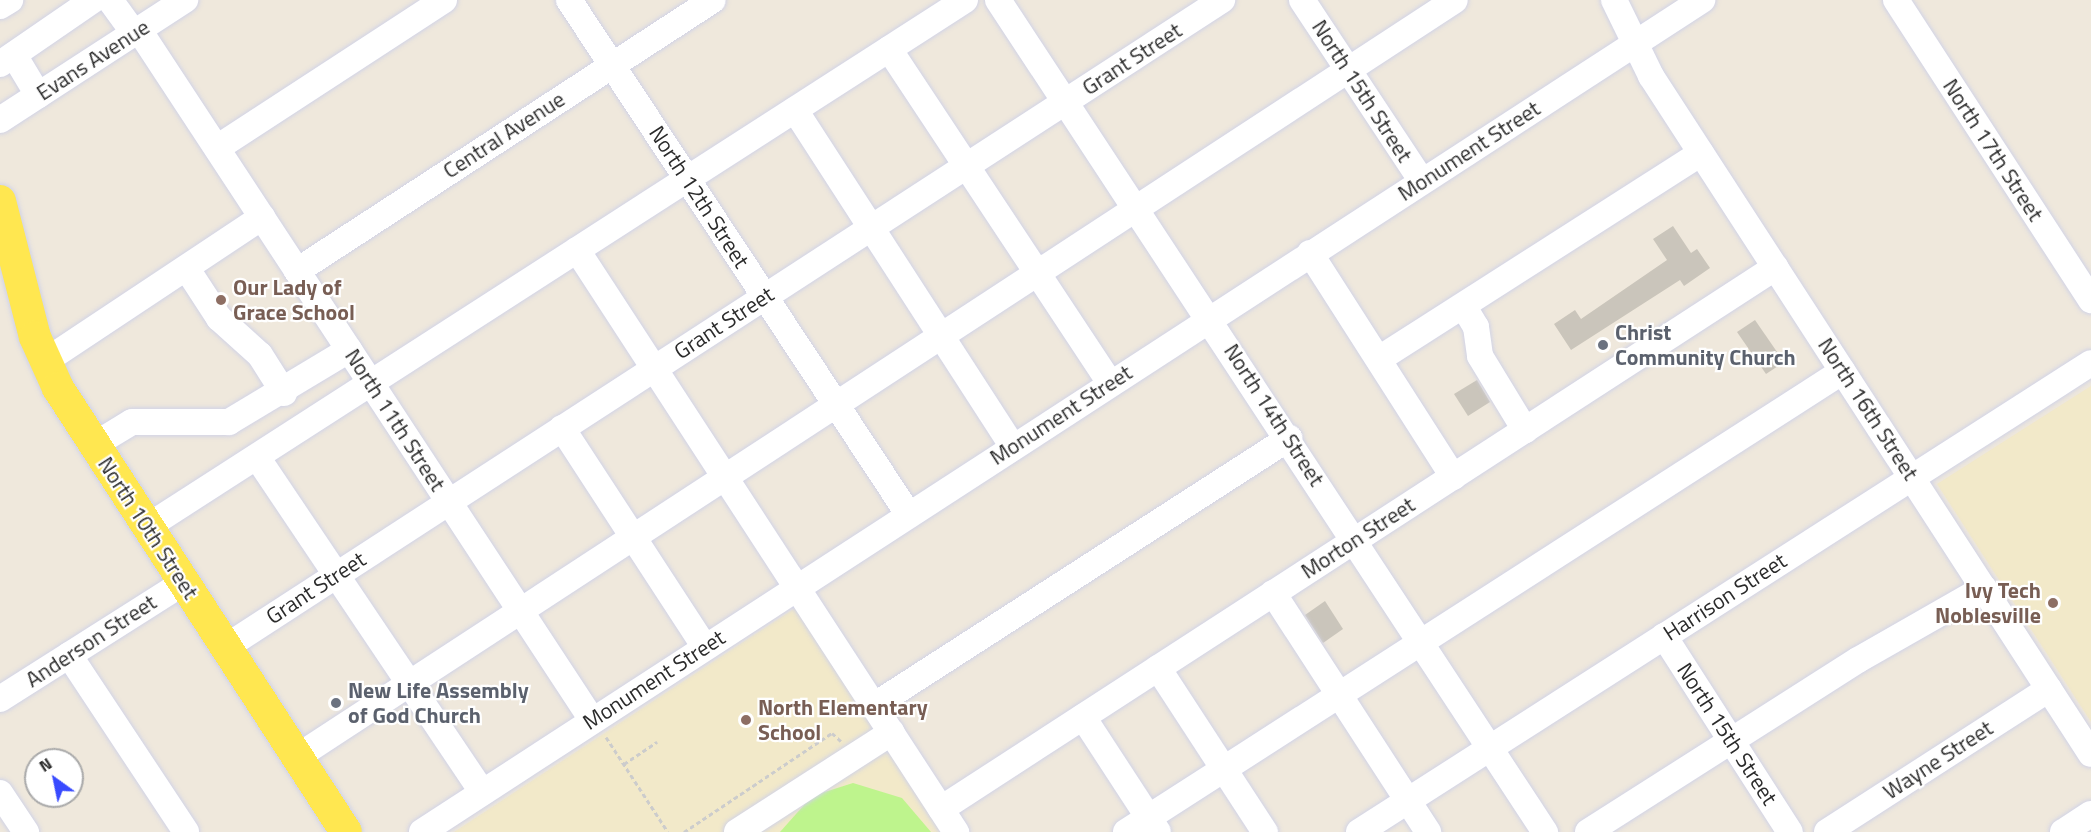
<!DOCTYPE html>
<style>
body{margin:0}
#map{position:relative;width:2091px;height:832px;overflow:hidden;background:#efe8dc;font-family:"Titillium Web",sans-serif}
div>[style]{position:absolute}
.education>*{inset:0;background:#f2e9c9}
.pitch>*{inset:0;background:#bef48d}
.building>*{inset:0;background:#cac5bb}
.path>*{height:3px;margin-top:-1.5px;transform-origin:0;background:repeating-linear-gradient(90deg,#ccc 0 4.5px,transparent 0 7.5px)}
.roads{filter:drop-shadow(0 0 2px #d1d3e6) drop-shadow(0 0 2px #d1d3e6)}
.minor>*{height:26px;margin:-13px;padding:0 13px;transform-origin:13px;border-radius:13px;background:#fff}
.major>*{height:32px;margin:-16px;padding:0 16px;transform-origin:16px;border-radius:16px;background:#ffe750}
.dots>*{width:16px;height:16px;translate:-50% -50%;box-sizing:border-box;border:3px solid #fff;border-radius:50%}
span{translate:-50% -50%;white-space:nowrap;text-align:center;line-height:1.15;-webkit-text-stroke:4.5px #fff;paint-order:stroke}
.street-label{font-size:22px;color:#2b2b2b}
.education-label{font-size:22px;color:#785e54;font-weight:700}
.left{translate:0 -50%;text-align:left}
.right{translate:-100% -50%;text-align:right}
.worship-label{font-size:22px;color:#5b616d;font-weight:700}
.north{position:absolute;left:24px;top:748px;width:60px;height:60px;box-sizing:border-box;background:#fff;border:2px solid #aaa;border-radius:50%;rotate:327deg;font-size:16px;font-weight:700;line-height:24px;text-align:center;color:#2b2b2b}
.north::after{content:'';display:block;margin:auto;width:21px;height:27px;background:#384aff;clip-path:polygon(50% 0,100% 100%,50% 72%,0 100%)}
</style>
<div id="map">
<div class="education">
<i style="clip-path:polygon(2091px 386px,2091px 722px,1937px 484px)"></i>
<i style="clip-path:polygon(795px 608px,941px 832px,454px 832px)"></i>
</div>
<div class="pitch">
<i style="clip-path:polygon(853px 783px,902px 798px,931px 832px,780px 832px,812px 796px)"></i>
</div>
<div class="building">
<i style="clip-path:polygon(1673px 226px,1691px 253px,1697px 249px,1710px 268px,1684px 286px,1680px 280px,1571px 350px,1554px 324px,1575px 310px,1581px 319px,1667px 260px,1653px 239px)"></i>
<i style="clip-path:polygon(1755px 320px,1784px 362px,1766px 374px,1737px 332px)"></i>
<i style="clip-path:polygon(1477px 380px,1490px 402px,1468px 416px,1454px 394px)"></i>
<i style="clip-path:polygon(1325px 601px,1343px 629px,1323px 643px,1305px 615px)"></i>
</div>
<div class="path">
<i style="left:606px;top:737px;width:113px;rotate:56.9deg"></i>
<i style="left:624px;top:764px;width:40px;rotate:-34deg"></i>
<i style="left:684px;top:832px;width:178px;rotate:-33.8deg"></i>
<i style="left:832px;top:733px;width:12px;rotate:42deg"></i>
</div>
<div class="roads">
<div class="minor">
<i style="left:110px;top:0;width:41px;rotate:54deg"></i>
<i style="left:569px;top:0;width:617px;rotate:56.57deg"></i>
<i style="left:998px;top:0;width:996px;rotate:56.68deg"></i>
<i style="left:1302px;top:0;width:217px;rotate:56.5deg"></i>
<i style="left:1614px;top:0;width:85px;rotate:64deg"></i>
<i style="left:1651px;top:76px;width:808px;rotate:57.02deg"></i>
<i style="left:1896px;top:0;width:358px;rotate:57deg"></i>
<i style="left:0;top:6px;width:12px;rotate:-31deg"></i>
<i style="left:139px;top:30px;width:825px;rotate:56.71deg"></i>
<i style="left:889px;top:49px;width:400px;rotate:56.5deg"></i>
<i style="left:14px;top:55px;width:47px;rotate:59deg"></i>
<i style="left:0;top:64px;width:113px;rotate:-34.5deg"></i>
<i style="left:795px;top:110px;width:401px;rotate:57.1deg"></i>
<i style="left:0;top:120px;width:221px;rotate:-33deg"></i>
<i style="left:217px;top:148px;width:271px;rotate:-33.1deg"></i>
<i style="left:577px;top:250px;width:695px;rotate:56.93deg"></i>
<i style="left:1310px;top:253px;width:266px;rotate:57.4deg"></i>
<i style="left:187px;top:269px;width:59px;rotate:56.9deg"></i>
<i style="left:219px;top:318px;width:55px;rotate:42.1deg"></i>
<i style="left:260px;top:355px;width:45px;rotate:57.7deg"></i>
<i style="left:297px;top:271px;width:496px;rotate:-33.1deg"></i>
<i style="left:1464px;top:307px;width:23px;rotate:59deg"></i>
<i style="left:1476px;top:327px;width:29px;rotate:82deg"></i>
<i style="left:1480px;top:356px;width:87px;rotate:58.7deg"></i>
<i style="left:1379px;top:359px;width:382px;rotate:-32.6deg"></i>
<i style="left:44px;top:362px;width:262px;rotate:-33.6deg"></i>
<i style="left:562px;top:428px;width:262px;rotate:56.9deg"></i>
<i style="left:94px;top:445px;width:44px;rotate:-31.2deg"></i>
<i style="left:132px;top:422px;width:97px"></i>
<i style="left:229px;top:422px;width:140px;rotate:-31deg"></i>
<i style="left:257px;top:457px;width:404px;rotate:56.1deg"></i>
<i style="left:147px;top:527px;width:973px;rotate:-32.79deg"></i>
<i style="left:1273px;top:593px;width:285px;rotate:57deg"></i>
<i style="left:1664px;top:636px;width:233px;rotate:57.3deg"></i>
<i style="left:226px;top:647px;width:1188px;rotate:-33.01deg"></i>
<i style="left:69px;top:655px;width:212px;rotate:56.5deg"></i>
<i style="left:1158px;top:668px;width:196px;rotate:56.9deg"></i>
<i style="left:0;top:699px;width:217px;rotate:-32.4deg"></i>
<i style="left:875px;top:705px;width:493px;rotate:-32.8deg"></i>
<i style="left:1083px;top:717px;width:137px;rotate:56.9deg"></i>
<i style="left:297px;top:757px;width:1383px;rotate:-33.17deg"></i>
<i style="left:0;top:793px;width:47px;rotate:56.3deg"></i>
<i style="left:941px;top:809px;width:995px;rotate:-32.99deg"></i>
<i style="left:422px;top:832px;width:1527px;rotate:-33.02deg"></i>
<i style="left:737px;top:832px;width:184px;rotate:-32.8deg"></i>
<i style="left:1126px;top:832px;width:852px;rotate:-32.74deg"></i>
<i style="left:1359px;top:832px;width:869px;rotate:-32.65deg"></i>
<i style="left:1588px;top:832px;width:320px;rotate:-32.5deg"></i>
<i style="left:1858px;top:660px;width:145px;rotate:-29.7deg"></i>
<i style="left:1827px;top:832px;width:264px;rotate:-32.8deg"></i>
<i style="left:2063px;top:832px;width:33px;rotate:-33deg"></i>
</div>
<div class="major">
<i style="left:0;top:201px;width:140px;rotate:75.6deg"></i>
<i style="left:35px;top:337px;width:56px;rotate:65.7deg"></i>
<i style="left:58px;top:388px;width:529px;rotate:57.03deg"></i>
</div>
</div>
<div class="dots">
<i style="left:221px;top:300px;background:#8d6e63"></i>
<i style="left:1603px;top:345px;background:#6b7280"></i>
<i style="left:2053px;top:603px;background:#8d6e63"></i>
<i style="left:336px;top:703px;background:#6b7280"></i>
<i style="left:746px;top:720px;background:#8d6e63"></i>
</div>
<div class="street-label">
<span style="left:1132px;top:59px;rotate:-33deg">Grant Street</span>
<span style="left:93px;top:60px;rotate:-33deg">Evans Avenue</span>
<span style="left:1362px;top:91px;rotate:57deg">North 15th Street</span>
<span style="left:504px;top:135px;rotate:-33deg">Central Avenue</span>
<span style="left:1993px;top:150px;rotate:57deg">North 17th Street</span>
<span style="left:1469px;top:151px;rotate:-33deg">Monument Street</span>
<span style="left:699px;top:197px;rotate:57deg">North 12th Street</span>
<span style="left:724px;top:323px;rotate:-33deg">Grant Street</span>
<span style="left:1868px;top:409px;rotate:57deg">North 16th Street</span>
<span style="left:1061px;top:415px;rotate:-33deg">Monument Street</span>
<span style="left:1274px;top:415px;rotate:57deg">North 14th Street</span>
<span style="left:395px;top:420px;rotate:57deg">North 11th Street</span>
<span style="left:148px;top:528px;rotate:57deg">North 10th Street</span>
<span style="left:1358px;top:538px;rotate:-33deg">Morton Street</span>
<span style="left:316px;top:588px;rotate:-33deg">Grant Street</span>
<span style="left:1725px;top:597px;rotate:-33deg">Harrison Street</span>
<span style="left:91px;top:641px;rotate:-33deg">Anderson Street</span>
<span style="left:654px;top:680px;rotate:-33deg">Monument Street</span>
<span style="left:1727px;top:734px;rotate:57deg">North 15th Street</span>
<span style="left:1938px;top:760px;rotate:-33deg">Wayne Street</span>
</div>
<div class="education-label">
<span class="left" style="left:233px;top:300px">Our Lady of<br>Grace School</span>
<span class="right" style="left:2041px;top:603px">Ivy Tech<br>Noblesville</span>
<span class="left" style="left:758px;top:720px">North Elementary<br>School</span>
</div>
<div class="worship-label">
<span class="left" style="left:1615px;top:345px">Christ<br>Community Church</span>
<span class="left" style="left:348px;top:703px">New Life Assembly<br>of God Church</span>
</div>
<div class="north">N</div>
</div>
